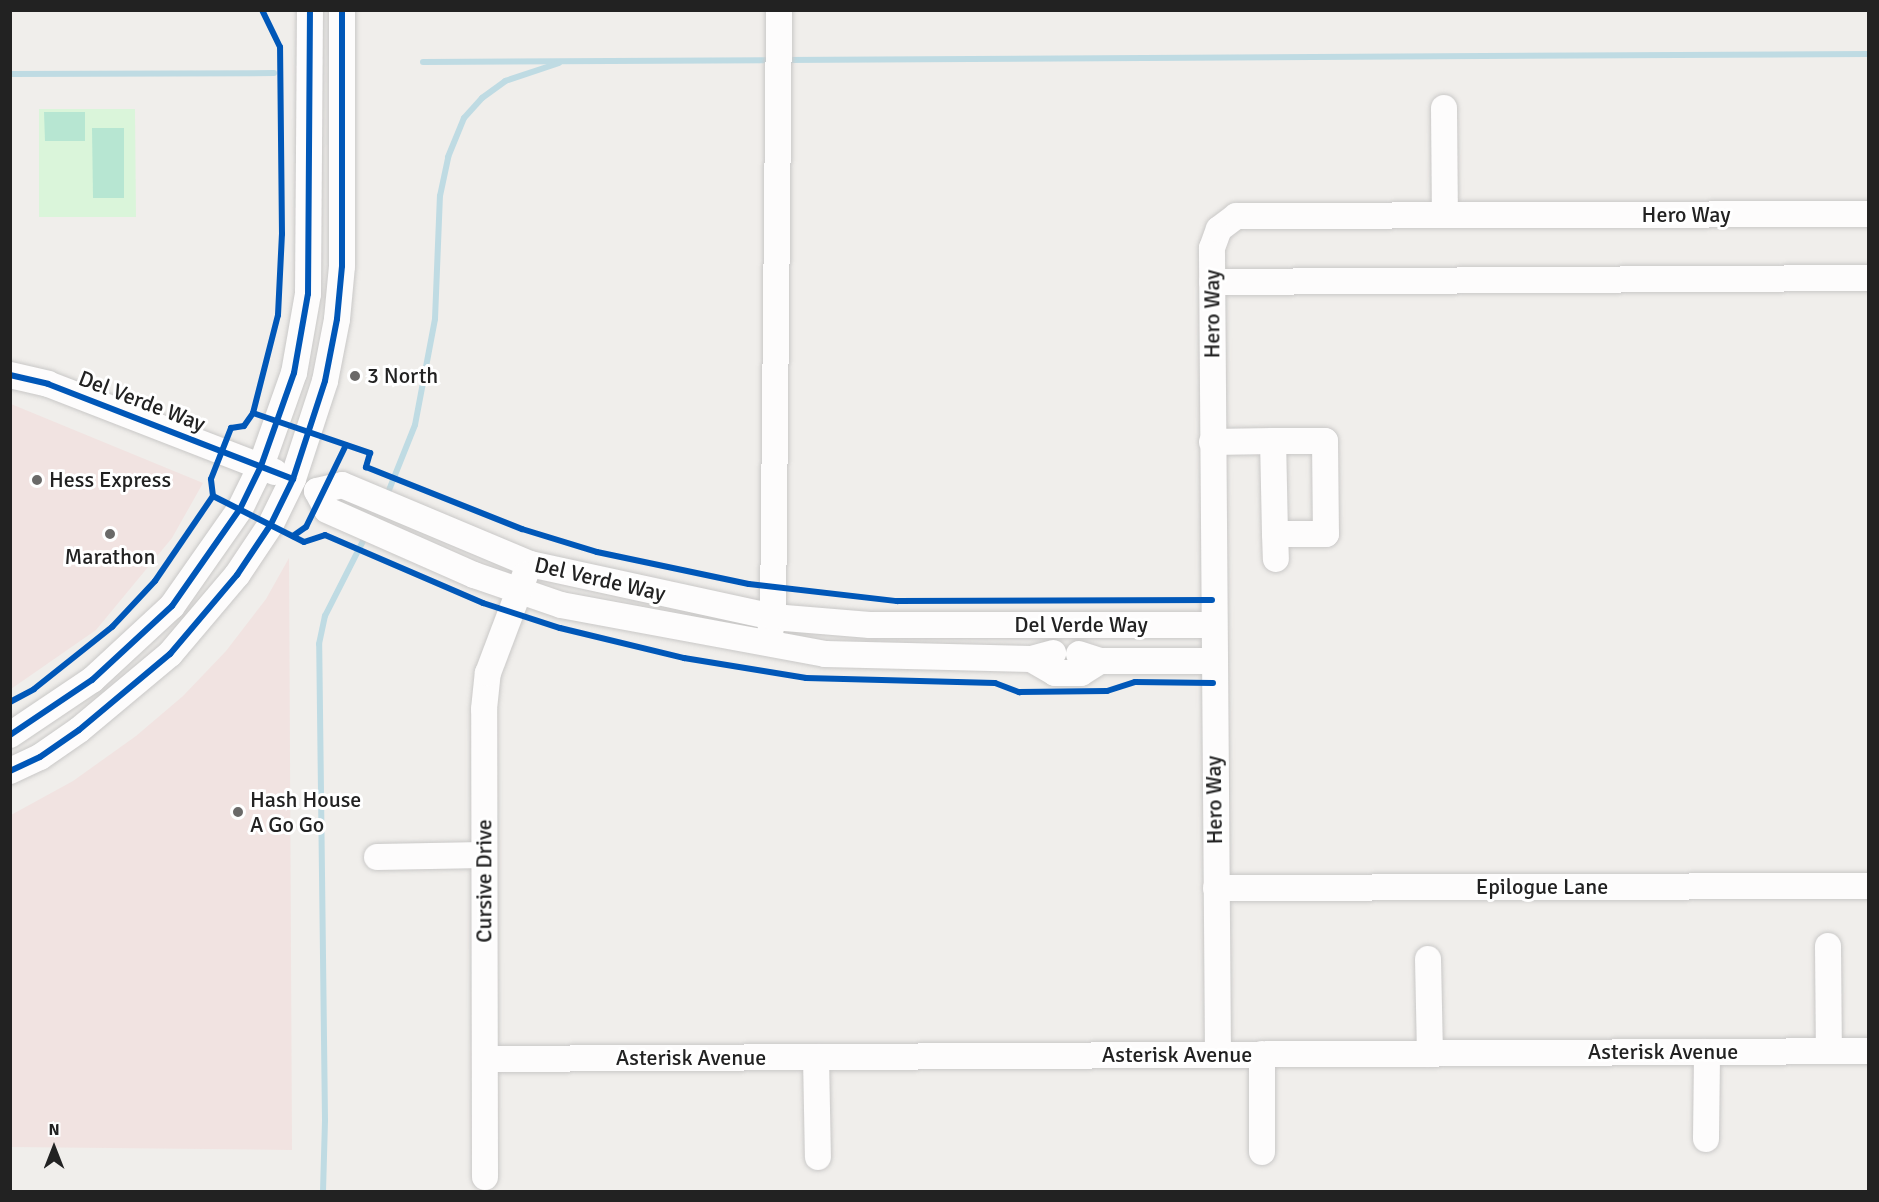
<!DOCTYPE html>
<style>
body{margin:0}
#map{position:relative;width:1879px;height:1202px;overflow:hidden;background:#f0eeeb;font-family:Signika,sans-serif}
div>[style]{position:absolute}
.commercial>*{inset:0;background:#f1e3e1}
.park>*{inset:0;background:#daf5da}
.pitch>*{inset:0;background:#b7e6d2}
.stream>*{height:6px;margin:-3px;padding:0 3px;transform-origin:3px;border-radius:3px;background:#bfdbe3}
.roads{filter:drop-shadow(0 0 2px #c9c8c7) drop-shadow(0 0 2px #c9c8c7)}
.minor>*{height:26px;margin:-13px;padding:0 13px;transform-origin:13px;border-radius:13px;background:#fdfcfc}
.cycleway>*{height:6px;margin:-3px;padding:0 3px;transform-origin:3px;border-radius:3px;background:#0057b8}
.dots>*{width:16px;height:16px;translate:-50% -50%;box-sizing:border-box;border:3px solid #fff;border-radius:50%}
span{translate:-50% -50%;white-space:nowrap;text-align:center;line-height:1.15;-webkit-text-stroke:6px #fff;paint-order:stroke}
.street-label{font-size:22px;color:#222}
.poi-label{font-size:22px;color:#222}
.left{translate:0 -50%;text-align:left}
.frame{position:absolute;inset:0;border:12px solid #222;pointer-events:none}
.north{position:absolute;left:24px;top:1118px;width:60px;height:60px;-webkit-text-stroke:4px #fff;paint-order:stroke;rotate:0deg;font-size:16px;font-weight:700;line-height:24px;text-align:center;color:#222}
.north::after{content:'';display:block;margin:auto;width:21px;height:27px;background:#222;clip-path:polygon(50% 0,100% 100%,50% 72%,0 100%)}
</style>
<div id="map">
<div class="commercial">
<i style="clip-path:polygon(11px 404px,203px 483px,172px 538px,96px 630px,11px 689px)"></i>
<i style="clip-path:polygon(289px 558px,292px 1150px,11px 1147px,11px 815px,73px 781px,136px 736px,183px 696px,226px 651px,266px 599px)"></i>
</div>
<div class="park">
<i style="clip-path:polygon(39px 109px,135px 109px,136px 217px,39px 217px)"></i>
</div>
<div class="pitch">
<i style="clip-path:polygon(44px 112px,85px 112px,85px 141px,45px 141px)"></i>
<i style="clip-path:polygon(92px 128px,124px 128px,124px 198px,93px 198px)"></i>
</div>
<div class="stream">
<i style="left:783px;top:60px;width:1085px;rotate:-0.32deg"></i>
<i style="left:423px;top:62px;width:350px;rotate:-0.3deg"></i>
<i style="left:10px;top:74px;width:264px;rotate:-0.2deg"></i>
<i style="left:387px;top:495px;width:75px;rotate:-68.2deg"></i>
<i style="left:415px;top:425px;width:108px;rotate:-79.3deg"></i>
<i style="left:435px;top:319px;width:123px;rotate:-87.7deg"></i>
<i style="left:440px;top:196px;width:40px;rotate:-78deg"></i>
<i style="left:448px;top:157px;width:42px;rotate:-67.7deg"></i>
<i style="left:464px;top:118px;width:27px;rotate:-48deg"></i>
<i style="left:482px;top:98px;width:29px;rotate:-36deg"></i>
<i style="left:505px;top:81px;width:57px;rotate:-18.4deg"></i>
<i style="left:323px;top:1192px;width:72px;rotate:-88.4deg"></i>
<i style="left:325px;top:1120px;width:476px;rotate:-90.7deg"></i>
<i style="left:319px;top:644px;width:29px;rotate:-78deg"></i>
<i style="left:325px;top:616px;width:89px;rotate:-63.1deg"></i>
</div>
<div class="roads">
<div class="minor">
<i style="left:1444px;top:108px;width:107px;rotate:89.5deg"></i>
<i style="left:1212px;top:282px;width:656px;rotate:-0.35deg"></i>
<i style="left:10px;top:375px;width:39px;rotate:13deg"></i>
<i style="left:48px;top:384px;width:243px;rotate:21.2deg"></i>
<i style="left:1212px;top:442px;width:61px;rotate:-0.9deg"></i>
<i style="left:1273px;top:441px;width:52px"></i>
<i style="left:1325px;top:441px;width:93px;rotate:89.4deg"></i>
<i style="left:1326px;top:534px;width:51px;rotate:180deg"></i>
<i style="left:1275px;top:534px;width:93px;rotate:-91.2deg"></i>
<i style="left:317px;top:491px;width:26px;rotate:-13deg"></i>
<i style="left:342px;top:485px;width:204px;rotate:22.8deg"></i>
<i style="left:530px;top:564px;width:249px;rotate:12.3deg"></i>
<i style="left:773px;top:617px;width:97px;rotate:4.7deg"></i>
<i style="left:870px;top:625px;width:342px"></i>
<i style="left:317px;top:491px;width:21px;rotate:62deg"></i>
<i style="left:327px;top:510px;width:161px;rotate:23.9deg"></i>
<i style="left:474px;top:575px;width:92px;rotate:19deg"></i>
<i style="left:561px;top:605px;width:269px;rotate:10.5deg"></i>
<i style="left:825px;top:654px;width:206px;rotate:1.4deg"></i>
<i style="left:1031px;top:659px;width:23px;rotate:-15deg"></i>
<i style="left:1275px;top:534px;width:25px;rotate:88deg"></i>
<i style="left:770px;top:633px;width:16px;rotate:-79deg"></i>
<i style="left:773px;top:617px;width:607px;rotate:-89.43deg"></i>
<i style="left:1079px;top:654px;width:22px;rotate:18deg"></i>
<i style="left:1100px;top:661px;width:112px"></i>
<i style="left:1031px;top:659px;width:28px;rotate:30deg"></i>
<i style="left:1055px;top:673px;width:26px"></i>
<i style="left:1081px;top:673px;width:22px;rotate:-32deg"></i>
<i style="left:10px;top:735px;width:99px;rotate:-33.9deg"></i>
<i style="left:92px;top:680px;width:109px;rotate:-42.8deg"></i>
<i style="left:172px;top:606px;width:118px;rotate:-55deg"></i>
<i style="left:240px;top:509px;width:48px;rotate:-64deg"></i>
<i style="left:261px;top:466px;width:99px;rotate:-70.5deg"></i>
<i style="left:294px;top:373px;width:80px;rotate:-80deg"></i>
<i style="left:308px;top:294px;width:284px;rotate:-89.6deg"></i>
<i style="left:10px;top:771px;width:33px;rotate:-25deg"></i>
<i style="left:40px;top:757px;width:47px;rotate:-34.7deg"></i>
<i style="left:79px;top:730px;width:119px;rotate:-39.9deg"></i>
<i style="left:170px;top:654px;width:104px;rotate:-49.7deg"></i>
<i style="left:237px;top:575px;width:61px;rotate:-56.3deg"></i>
<i style="left:271px;top:524px;width:50px;rotate:-63.9deg"></i>
<i style="left:293px;top:479px;width:103px;rotate:-71.9deg"></i>
<i style="left:325px;top:381px;width:63px;rotate:-79deg"></i>
<i style="left:337px;top:319px;width:53px;rotate:-84.6deg"></i>
<i style="left:342px;top:266px;width:256px;rotate:-90deg"></i>
<i style="left:377px;top:857px;width:107px;rotate:-1.1deg"></i>
<i style="left:1216px;top:888px;width:652px;rotate:-0.18deg"></i>
<i style="left:1828px;top:946px;width:105px;rotate:89.5deg"></i>
<i style="left:1428px;top:959px;width:95px;rotate:88.8deg"></i>
<i style="left:1218px;top:1055px;width:807px;rotate:-90.43deg"></i>
<i style="left:1212px;top:248px;width:20px;rotate:-70deg"></i>
<i style="left:1219px;top:229px;width:21px;rotate:-37deg"></i>
<i style="left:1236px;top:216px;width:632px;rotate:-0.18deg"></i>
<i style="left:816px;top:1057px;width:100px;rotate:88.9deg"></i>
<i style="left:485px;top:1059px;width:1383px;rotate:-0.33deg"></i>
<i style="left:1706px;top:1139px;width:87px;rotate:-89.3deg"></i>
<i style="left:1262px;top:1152px;width:98px;rotate:-90deg"></i>
<i style="left:485px;top:1177px;width:468px;rotate:-90.1deg"></i>
<i style="left:484px;top:709px;width:36px;rotate:-84deg"></i>
<i style="left:488px;top:673px;width:105px;rotate:-69.3deg"></i>
</div>
</div>
<div class="cycleway">
<i style="left:10px;top:375px;width:39px;rotate:13deg"></i>
<i style="left:48px;top:384px;width:263px;rotate:21.2deg"></i>
<i style="left:253px;top:413px;width:124px;rotate:18.9deg"></i>
<i style="left:370px;top:453px;width:15px;rotate:106deg"></i>
<i style="left:366px;top:467px;width:168px;rotate:21.7deg"></i>
<i style="left:522px;top:529px;width:78px;rotate:17deg"></i>
<i style="left:597px;top:552px;width:155px;rotate:11.9deg"></i>
<i style="left:749px;top:584px;width:149px;rotate:6.6deg"></i>
<i style="left:897px;top:601px;width:315px;rotate:-0.2deg"></i>
<i style="left:213px;top:496px;width:102px;rotate:26.8deg"></i>
<i style="left:304px;top:542px;width:22px;rotate:-18deg"></i>
<i style="left:325px;top:535px;width:172px;rotate:23.3deg"></i>
<i style="left:483px;top:603px;width:81px;rotate:18deg"></i>
<i style="left:560px;top:628px;width:128px;rotate:13.6deg"></i>
<i style="left:684px;top:658px;width:124px;rotate:9.3deg"></i>
<i style="left:806px;top:678px;width:189px;rotate:1.5deg"></i>
<i style="left:995px;top:683px;width:26px;rotate:21deg"></i>
<i style="left:1019px;top:692px;width:88px;rotate:-0.7deg"></i>
<i style="left:1107px;top:691px;width:29px;rotate:-18deg"></i>
<i style="left:1135px;top:682px;width:78px;rotate:0.7deg"></i>
<i style="left:293px;top:536px;width:16px;rotate:-35deg"></i>
<i style="left:306px;top:527px;width:91px;rotate:-64deg"></i>
<i style="left:10px;top:702px;width:27px;rotate:-28deg"></i>
<i style="left:34px;top:689px;width:100px;rotate:-38.5deg"></i>
<i style="left:112px;top:627px;width:63px;rotate:-46.9deg"></i>
<i style="left:155px;top:581px;width:103px;rotate:-55.7deg"></i>
<i style="left:213px;top:496px;width:17px;rotate:-97deg"></i>
<i style="left:211px;top:479px;width:55px;rotate:-68.6deg"></i>
<i style="left:231px;top:428px;width:13px;rotate:-9deg"></i>
<i style="left:244px;top:426px;width:16px;rotate:-55deg"></i>
<i style="left:253px;top:413px;width:101px;rotate:-75.7deg"></i>
<i style="left:278px;top:315px;width:81px;rotate:-87.2deg"></i>
<i style="left:282px;top:234px;width:187px;rotate:-90.6deg"></i>
<i style="left:280px;top:47px;width:41px;rotate:-115.9deg"></i>
<i style="left:10px;top:735px;width:99px;rotate:-33.9deg"></i>
<i style="left:92px;top:680px;width:109px;rotate:-42.8deg"></i>
<i style="left:172px;top:606px;width:118px;rotate:-55deg"></i>
<i style="left:240px;top:509px;width:48px;rotate:-64deg"></i>
<i style="left:261px;top:466px;width:99px;rotate:-70.5deg"></i>
<i style="left:294px;top:373px;width:80px;rotate:-80deg"></i>
<i style="left:308px;top:294px;width:284px;rotate:-89.6deg"></i>
<i style="left:10px;top:771px;width:33px;rotate:-25deg"></i>
<i style="left:40px;top:757px;width:47px;rotate:-34.7deg"></i>
<i style="left:79px;top:730px;width:119px;rotate:-39.9deg"></i>
<i style="left:170px;top:654px;width:104px;rotate:-49.7deg"></i>
<i style="left:237px;top:575px;width:61px;rotate:-56.3deg"></i>
<i style="left:271px;top:524px;width:50px;rotate:-63.9deg"></i>
<i style="left:293px;top:479px;width:103px;rotate:-71.9deg"></i>
<i style="left:325px;top:381px;width:63px;rotate:-79deg"></i>
<i style="left:337px;top:319px;width:53px;rotate:-84.6deg"></i>
<i style="left:342px;top:266px;width:256px;rotate:-90deg"></i>
</div>
<div class="dots">
<i style="left:355px;top:376px;background:#6a6968"></i>
<i style="left:37px;top:480px;background:#6a6968"></i>
<i style="left:110px;top:534px;background:#6a6968"></i>
<i style="left:238px;top:812px;background:#6a6968"></i>
</div>
<div class="street-label">
<span style="left:1686px;top:215px">Hero Way</span>
<span style="left:1212px;top:314px;rotate:-90deg">Hero Way</span>
<span style="left:142px;top:401px;rotate:21deg">Del Verde Way</span>
<span style="left:600px;top:579px;rotate:13deg">Del Verde Way</span>
<span style="left:1081px;top:625px">Del Verde Way</span>
<span style="left:1214px;top:800px;rotate:-91deg">Hero Way</span>
<span style="left:484px;top:881px;rotate:-90deg">Cursive Drive</span>
<span style="left:1542px;top:887px">Epilogue Lane</span>
<span style="left:1663px;top:1052px">Asterisk Avenue</span>
<span style="left:1177px;top:1055px">Asterisk Avenue</span>
<span style="left:691px;top:1058px">Asterisk Avenue</span>
</div>
<div class="poi-label">
<span class="left" style="left:367px;top:376px">3 North</span>
<span class="left" style="left:49px;top:480px">Hess Express</span>
<span style="left:110px;top:557px">Marathon</span>
<span class="left" style="left:250px;top:812px">Hash House<br>A Go Go</span>
</div>
<div class="frame"></div>
<div class="north">N</div>
</div>
